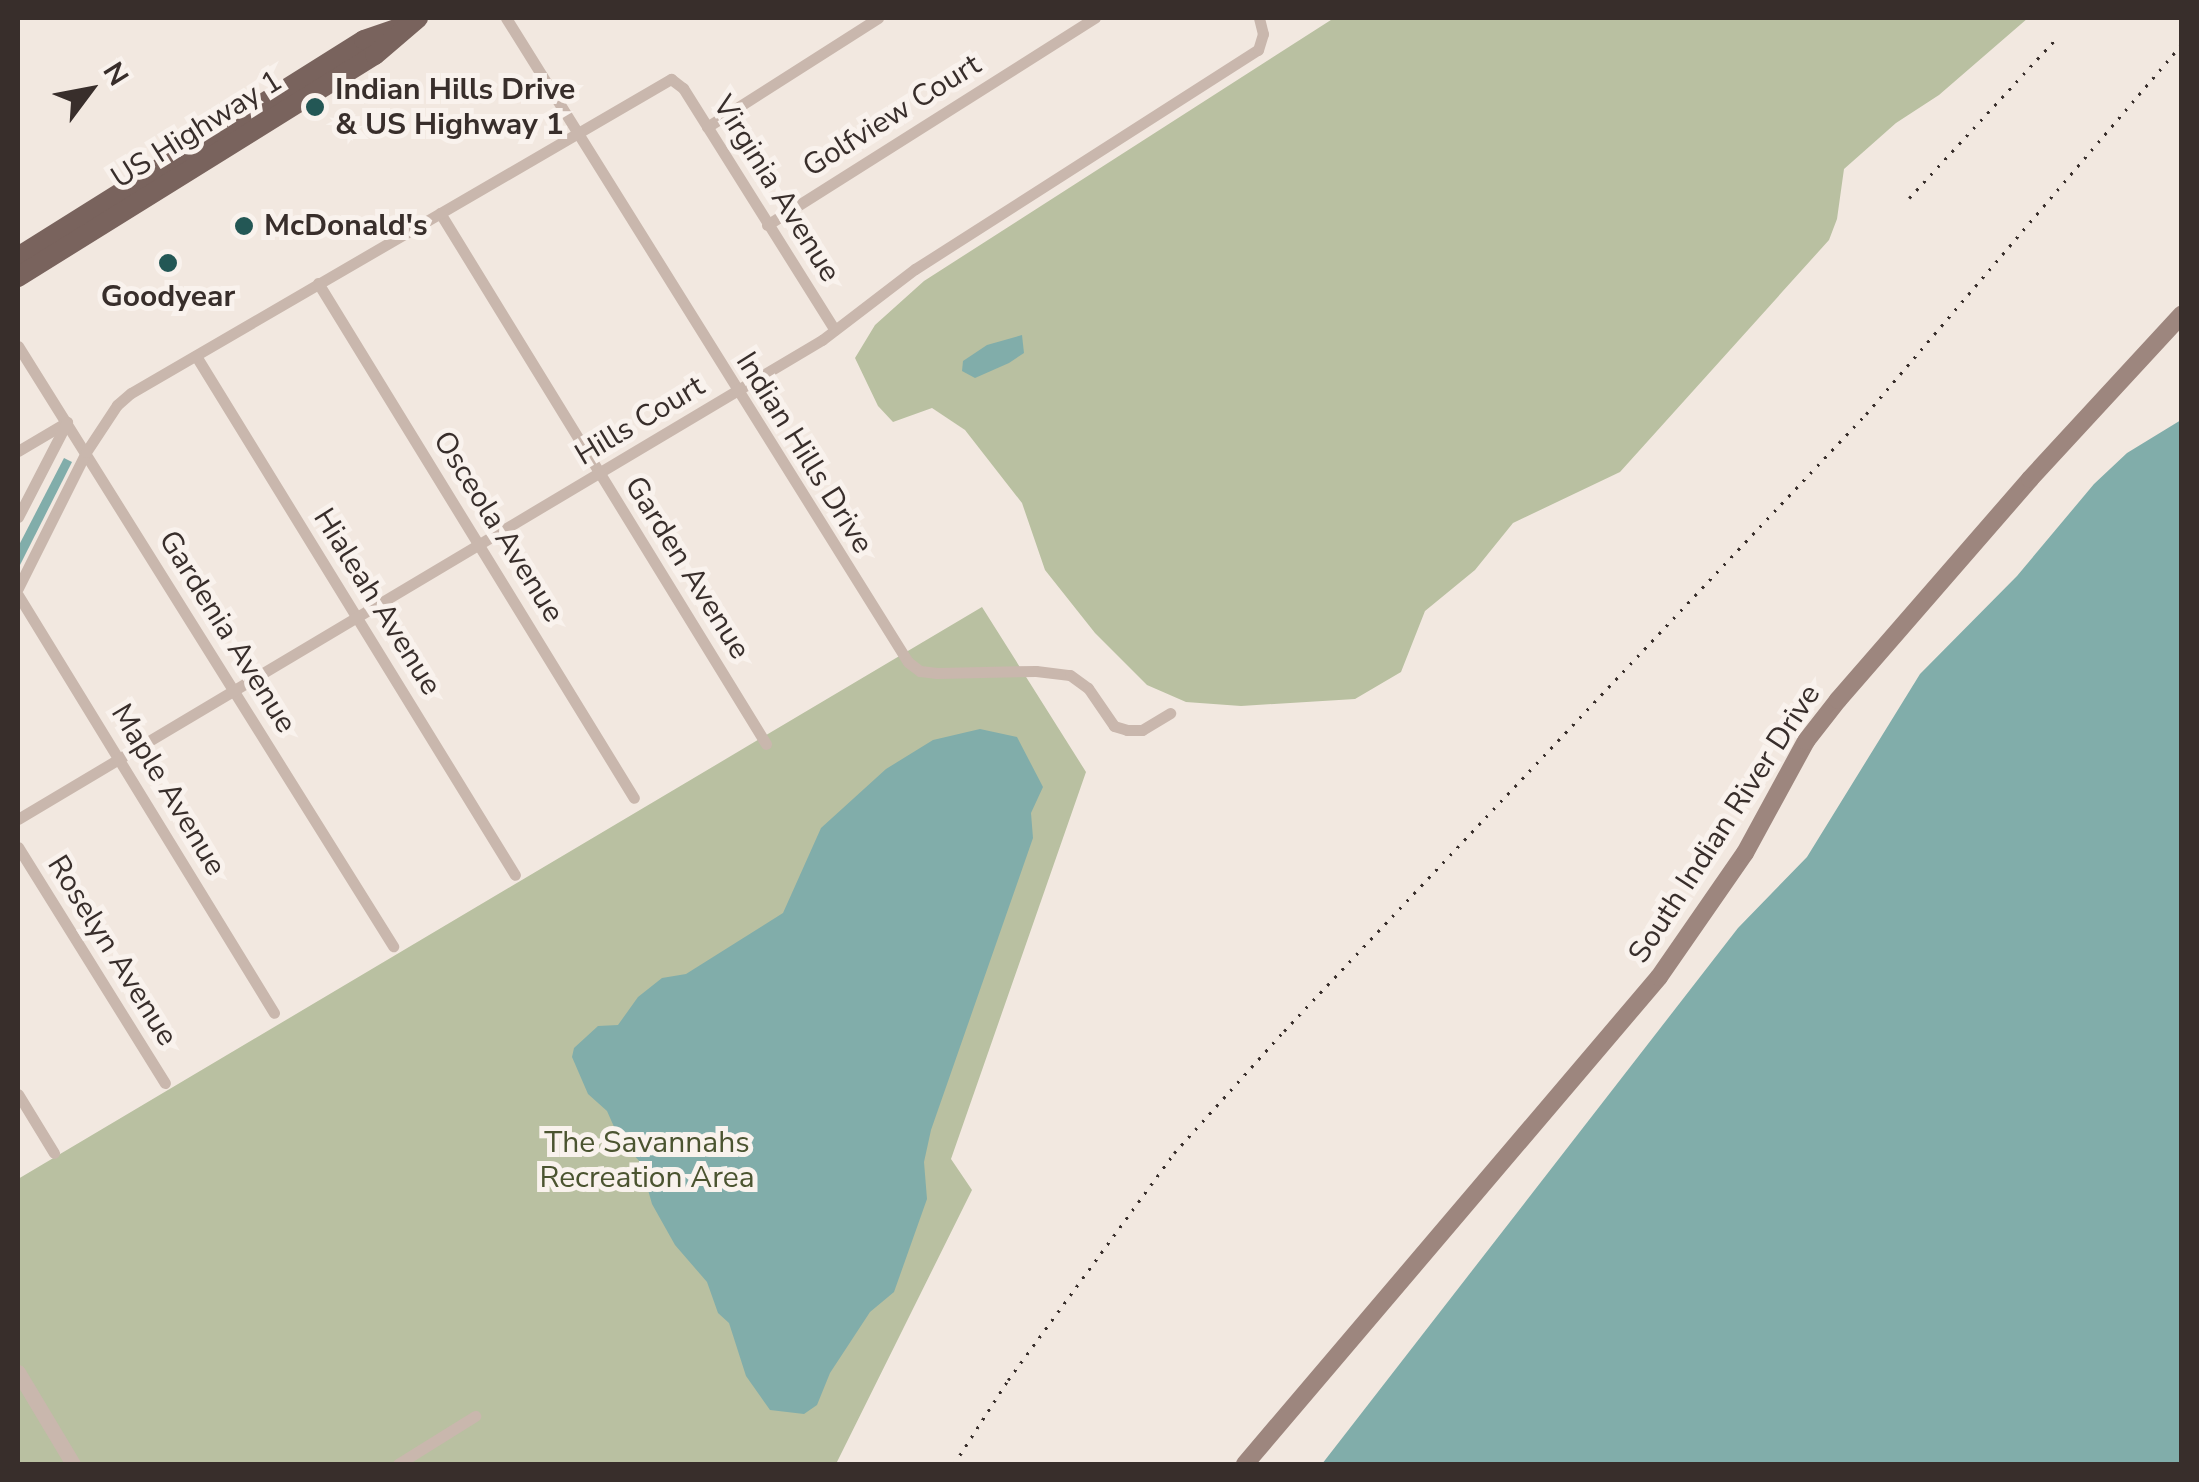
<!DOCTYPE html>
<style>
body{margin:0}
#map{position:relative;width:2199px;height:1482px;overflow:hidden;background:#f2e8e0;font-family:"Nunito Sans",sans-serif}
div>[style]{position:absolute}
.green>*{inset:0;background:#b9c0a1}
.water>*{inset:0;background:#81adaa}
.minor>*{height:11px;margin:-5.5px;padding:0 5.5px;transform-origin:5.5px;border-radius:5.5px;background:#c9b7ad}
.tertiary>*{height:15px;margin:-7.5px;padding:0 7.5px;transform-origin:7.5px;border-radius:7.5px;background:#c9b7ad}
.secondary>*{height:18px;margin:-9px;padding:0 9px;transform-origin:9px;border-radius:9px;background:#9d867e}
.primary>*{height:20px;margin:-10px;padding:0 10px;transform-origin:10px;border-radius:10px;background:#79635d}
.rail>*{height:2.5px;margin-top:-1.25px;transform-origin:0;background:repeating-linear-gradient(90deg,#382e2b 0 2.5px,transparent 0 10.5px)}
.dots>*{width:28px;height:28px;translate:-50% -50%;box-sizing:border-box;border:5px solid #f9f2ed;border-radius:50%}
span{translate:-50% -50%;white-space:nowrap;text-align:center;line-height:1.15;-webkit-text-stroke:10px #f9f2ed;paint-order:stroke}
.poi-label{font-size:30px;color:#382e2b;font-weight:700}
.left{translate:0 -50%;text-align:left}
.street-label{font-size:30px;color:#382e2b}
.park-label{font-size:30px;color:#4b5430}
.frame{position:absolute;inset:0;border:20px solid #382e2b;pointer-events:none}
.north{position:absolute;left:40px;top:40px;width:100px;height:100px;-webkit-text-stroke:8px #f9f2ed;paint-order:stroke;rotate:58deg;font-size:28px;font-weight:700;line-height:40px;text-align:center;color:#382e2b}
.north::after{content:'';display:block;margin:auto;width:35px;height:45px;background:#382e2b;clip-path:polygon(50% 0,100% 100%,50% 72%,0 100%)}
</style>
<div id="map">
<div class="green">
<i style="clip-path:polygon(1334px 18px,2028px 18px,1939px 95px,1896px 123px,1844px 169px,1837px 219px,1829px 240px,1620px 472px,1513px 523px,1475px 570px,1425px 611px,1401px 672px,1355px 699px,1241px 706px,1186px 702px,1147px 685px,1095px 633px,1045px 570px,1022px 503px,965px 430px,932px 408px,893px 422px,878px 406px,855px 358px,875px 325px,924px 281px)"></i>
<i style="clip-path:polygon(982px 607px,1086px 772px,951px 1159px,972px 1190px,836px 1464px,18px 1464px,18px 1179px)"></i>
</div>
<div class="water">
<i style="clip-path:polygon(1022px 335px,1024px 353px,1009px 363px,975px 378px,962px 371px,963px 361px,987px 345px)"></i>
<i style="clip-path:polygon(2181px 420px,2181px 1464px,1322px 1464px,1738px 928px,1807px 857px,1920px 674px,2017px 576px,2094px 484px,2127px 453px)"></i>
<i style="clip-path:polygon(64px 458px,72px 462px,18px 569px,18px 547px)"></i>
<i style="clip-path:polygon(980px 729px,1017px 737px,1043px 787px,1031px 813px,1033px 838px,931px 1130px,924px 1162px,927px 1199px,894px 1292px,870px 1312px,830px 1373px,817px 1405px,804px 1414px,770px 1410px,746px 1376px,729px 1323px,718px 1313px,707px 1282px,675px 1245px,652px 1204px,640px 1162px,619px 1138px,607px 1111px,588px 1094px,572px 1057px,574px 1048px,598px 1026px,618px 1025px,638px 997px,662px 978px,686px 974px,783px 913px,821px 828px,886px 769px,933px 740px)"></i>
</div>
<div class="minor">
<i style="left:506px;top:18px;width:759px;rotate:58.03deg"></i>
<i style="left:908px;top:662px;width:15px;rotate:37deg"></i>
<i style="left:920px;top:671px;width:17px;rotate:7deg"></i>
<i style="left:937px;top:673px;width:99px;rotate:-1.2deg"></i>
<i style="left:1036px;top:671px;width:34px;rotate:7deg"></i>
<i style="left:1070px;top:675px;width:22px;rotate:36deg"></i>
<i style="left:1088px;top:688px;width:46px;rotate:55.6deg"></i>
<i style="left:1114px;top:726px;width:14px;rotate:17deg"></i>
<i style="left:1127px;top:730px;width:15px"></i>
<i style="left:1142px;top:730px;width:33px;rotate:-31deg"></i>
<i style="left:707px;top:127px;width:203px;rotate:-32.5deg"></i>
<i style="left:440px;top:213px;width:623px;rotate:58.45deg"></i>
<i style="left:767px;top:225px;width:388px;rotate:-32.3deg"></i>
<i style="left:318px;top:283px;width:604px;rotate:58.47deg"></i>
<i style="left:18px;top:346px;width:708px;rotate:57.99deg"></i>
<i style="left:196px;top:356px;width:609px;rotate:58.42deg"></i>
<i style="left:18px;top:451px;width:57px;rotate:-30.6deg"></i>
<i style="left:18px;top:517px;width:107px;rotate:-62.7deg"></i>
<i style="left:18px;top:588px;width:152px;rotate:-63.4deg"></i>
<i style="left:86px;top:452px;width:56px;rotate:-56.6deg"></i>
<i style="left:117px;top:405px;width:18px;rotate:-41deg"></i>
<i style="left:131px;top:393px;width:625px;rotate:-30.18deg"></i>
<i style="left:671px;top:79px;width:15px;rotate:37deg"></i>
<i style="left:683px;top:88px;width:284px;rotate:57.9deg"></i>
<i style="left:18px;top:595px;width:490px;rotate:58.5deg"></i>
<i style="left:18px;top:819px;width:936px;rotate:-30.79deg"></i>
<i style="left:822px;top:340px;width:117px;rotate:-37.4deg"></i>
<i style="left:915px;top:269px;width:407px;rotate:-32.6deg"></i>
<i style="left:1258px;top:50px;width:17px;rotate:-73deg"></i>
<i style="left:1263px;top:34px;width:16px;rotate:-104deg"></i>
<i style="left:18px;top:847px;width:278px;rotate:58.1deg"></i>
<i style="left:18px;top:1094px;width:69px;rotate:58.6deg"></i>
<i style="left:398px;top:1464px;width:91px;rotate:-31.9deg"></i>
</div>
<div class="tertiary">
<i style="left:18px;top:1372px;width:107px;rotate:59.1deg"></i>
</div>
<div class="secondary">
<i style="left:1245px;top:1464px;width:639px;rotate:-49.63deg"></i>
<i style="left:1659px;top:977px;width:151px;rotate:-55.3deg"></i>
<i style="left:1745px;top:853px;width:128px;rotate:-61.4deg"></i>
<i style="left:1806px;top:741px;width:52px;rotate:-52deg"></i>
<i style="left:1838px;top:700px;width:293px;rotate:-49deg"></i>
<i style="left:2030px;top:479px;width:224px;rotate:-47.3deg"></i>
</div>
<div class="primary">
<i style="left:18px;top:257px;width:408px;rotate:-32.1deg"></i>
<i style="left:364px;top:40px;width:34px;rotate:-19deg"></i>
<i style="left:18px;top:277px;width:420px;rotate:-31.9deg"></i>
<i style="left:375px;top:55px;width:57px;rotate:-40.7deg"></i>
</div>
<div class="rail">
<i style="left:1909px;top:198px;width:215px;rotate:-47.3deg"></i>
<i style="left:954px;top:1464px;width:100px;rotate:-57.3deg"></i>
<i style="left:1008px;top:1380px;width:281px;rotate:-53.8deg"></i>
<i style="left:1174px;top:1153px;width:164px;rotate:-48deg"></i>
<i style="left:1284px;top:1031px;width:848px;rotate:-46.67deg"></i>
<i style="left:1866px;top:414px;width:487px;rotate:-49.5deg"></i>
</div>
<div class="dots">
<i style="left:315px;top:107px;background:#235755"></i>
<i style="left:244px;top:226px;background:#235755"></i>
<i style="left:168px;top:263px;background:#235755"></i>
</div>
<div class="poi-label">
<span class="left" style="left:335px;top:107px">Indian Hills Drive<br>&amp; US Highway 1</span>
<span class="left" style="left:264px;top:226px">McDonald's</span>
<span style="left:168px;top:297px">Goodyear</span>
</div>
<div class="street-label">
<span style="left:892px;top:116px;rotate:-32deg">Golfview Court</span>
<span style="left:197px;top:130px;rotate:-32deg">US Highway 1</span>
<span style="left:776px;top:189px;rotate:58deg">Virginia Avenue</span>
<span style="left:640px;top:421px;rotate:-31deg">Hills Court</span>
<span style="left:804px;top:453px;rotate:58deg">Indian Hills Drive</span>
<span style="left:498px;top:527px;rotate:58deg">Osceola Avenue</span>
<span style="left:687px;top:568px;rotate:58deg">Garden Avenue</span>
<span style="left:377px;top:602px;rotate:58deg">Hialeah Avenue</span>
<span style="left:227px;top:632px;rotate:58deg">Gardenia Avenue</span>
<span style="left:168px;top:790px;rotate:59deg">Maple Avenue</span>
<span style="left:1725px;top:824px;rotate:-57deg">South Indian River Drive</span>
<span style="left:112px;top:951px;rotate:58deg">Roselyn Avenue</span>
</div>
<div class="park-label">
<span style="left:647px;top:1160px">The Savannahs<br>Recreation Area</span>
</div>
<div class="frame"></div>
<div class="north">N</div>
</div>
